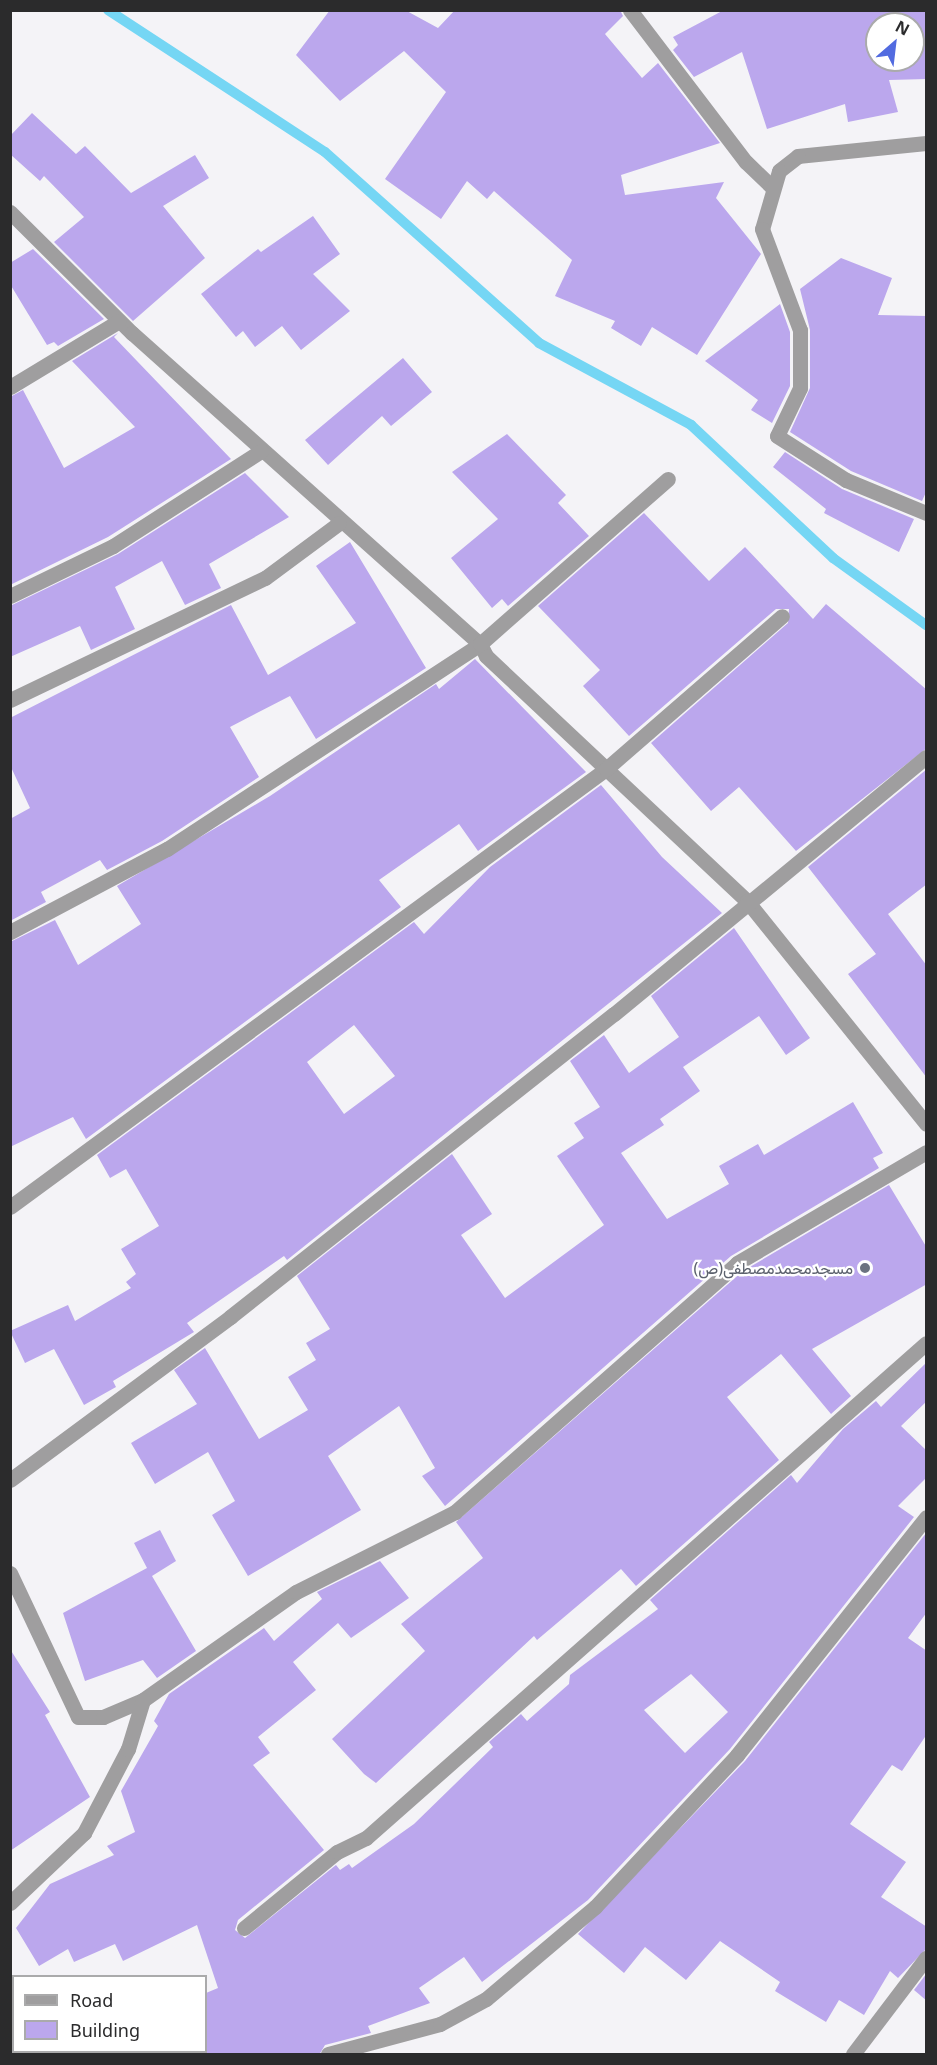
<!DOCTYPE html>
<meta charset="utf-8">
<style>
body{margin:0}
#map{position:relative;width:937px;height:2065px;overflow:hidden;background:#f4f3f7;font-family:"Noto Sans",Vazirmatn,sans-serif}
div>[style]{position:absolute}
.stream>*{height:10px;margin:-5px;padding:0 5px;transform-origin:5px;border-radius:5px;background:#75d6f4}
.building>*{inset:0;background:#bba7ed}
.street>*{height:15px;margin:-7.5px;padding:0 7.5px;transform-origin:7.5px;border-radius:7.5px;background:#9f9e9f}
.dots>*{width:16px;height:16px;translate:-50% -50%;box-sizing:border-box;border:3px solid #fff;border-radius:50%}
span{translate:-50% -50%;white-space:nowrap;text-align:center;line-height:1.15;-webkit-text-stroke:4.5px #fff;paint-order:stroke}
.worship-label{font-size:16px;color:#5b616d}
.right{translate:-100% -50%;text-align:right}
.frame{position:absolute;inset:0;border:12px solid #2b2b2c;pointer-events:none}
.legend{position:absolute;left:12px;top:1975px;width:195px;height:78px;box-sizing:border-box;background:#fff;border:2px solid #aaaaab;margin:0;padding:8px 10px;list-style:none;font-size:18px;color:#2b2b2c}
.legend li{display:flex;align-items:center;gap:12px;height:30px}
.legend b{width:30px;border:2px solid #aaaaab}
.north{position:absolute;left:865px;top:12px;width:60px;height:60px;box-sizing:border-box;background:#fff;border:2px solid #aaaaab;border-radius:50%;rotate:28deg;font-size:16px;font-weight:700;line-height:24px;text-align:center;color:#2b2b2c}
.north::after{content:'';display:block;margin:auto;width:21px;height:27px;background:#526be0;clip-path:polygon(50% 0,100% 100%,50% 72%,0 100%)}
</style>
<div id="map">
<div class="stream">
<i style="left:108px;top:10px;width:259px;rotate:33.2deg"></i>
<i style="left:325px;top:152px;width:287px;rotate:41.7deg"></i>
<i style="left:539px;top:343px;width:173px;rotate:28.3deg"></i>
<i style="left:691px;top:425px;width:195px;rotate:43.1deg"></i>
<i style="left:833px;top:558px;width:115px;rotate:35.8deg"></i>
</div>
<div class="building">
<i style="clip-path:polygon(330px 10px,405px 10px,438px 28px,455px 10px,620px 10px,623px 16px,605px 34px,642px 78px,658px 63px,720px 143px,621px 175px,625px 195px,724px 182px,716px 198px,761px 254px,697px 355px,652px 327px,641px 346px,611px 328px,615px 321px,555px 296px,572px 260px,494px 191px,487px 199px,467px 181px,441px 219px,385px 179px,446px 92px,404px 51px,340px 101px,296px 55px)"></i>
<i style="clip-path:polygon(evenodd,724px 10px,927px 10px,927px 79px,889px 80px,898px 112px,848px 122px,845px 104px,767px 129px,742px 52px,694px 77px,673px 50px,678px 45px,673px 37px,724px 10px,877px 24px,913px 24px,913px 60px,877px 60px,877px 24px)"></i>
<i style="clip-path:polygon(32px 113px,76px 154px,85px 146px,131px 193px,195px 155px,209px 178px,163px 206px,205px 258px,133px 321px,54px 242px,84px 217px,44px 176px,40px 181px,10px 154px,10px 136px)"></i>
<i style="clip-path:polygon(313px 216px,340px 254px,313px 274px,350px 311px,301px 350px,282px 326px,255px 347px,243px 331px,236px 337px,201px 294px,258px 249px,261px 252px)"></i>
<i style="clip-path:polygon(33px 249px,104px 319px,58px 346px,54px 342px,47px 345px,10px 284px,10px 263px)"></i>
<i style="clip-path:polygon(841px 258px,892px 278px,878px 315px,927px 316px,927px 490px,922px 501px,851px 471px,790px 432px,810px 388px,810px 330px,800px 289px)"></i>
<i style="clip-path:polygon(780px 304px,790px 332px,790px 386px,772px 423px,751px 410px,758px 400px,705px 361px)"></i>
<i style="clip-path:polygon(118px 333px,114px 337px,231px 459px,108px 537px,10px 585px,10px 397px,23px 390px,64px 468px,135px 427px,72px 361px)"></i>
<i style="clip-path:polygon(403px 358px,432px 392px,391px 426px,382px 416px,328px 465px,305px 440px)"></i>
<i style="clip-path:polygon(507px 434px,566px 495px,558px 503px,589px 536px,508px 606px,502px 599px,492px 608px,451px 558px,498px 519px,452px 472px)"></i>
<i style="clip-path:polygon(785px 452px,842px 489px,914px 519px,899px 552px,824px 513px,826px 509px,773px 467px)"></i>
<i style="clip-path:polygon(245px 473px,289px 517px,209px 564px,221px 588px,185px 605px,162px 561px,115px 587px,135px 629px,91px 650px,80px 626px,10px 657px,10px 606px,118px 554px)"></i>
<i style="clip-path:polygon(644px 513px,709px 581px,745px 547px,813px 619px,826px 604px,927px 690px,927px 748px,796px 851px,739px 787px,711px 811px,651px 743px,788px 623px,789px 609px,776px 609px,629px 736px,583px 686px,600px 670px,538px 606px)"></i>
<i style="clip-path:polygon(350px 542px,426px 668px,316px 739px,290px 696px,230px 727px,259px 777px,162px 841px,107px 870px,100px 860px,41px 892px,46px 902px,10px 921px,10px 819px,30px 808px,10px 765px,10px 718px,231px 605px,268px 675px,356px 623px,316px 566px)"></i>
<i style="clip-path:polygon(475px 659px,586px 772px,478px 851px,459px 824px,379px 880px,401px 907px,86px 1139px,73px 1117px,10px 1147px,10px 942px,55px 920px,78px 965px,141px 924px,117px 886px,270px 796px,436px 684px,439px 689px)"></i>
<i style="clip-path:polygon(927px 769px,927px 884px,888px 914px,927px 966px,927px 1078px,848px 974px,876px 954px,808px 867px)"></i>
<i style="clip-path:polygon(evenodd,601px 785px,662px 857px,722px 913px,287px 1260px,284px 1256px,187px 1323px,194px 1332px,113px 1381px,116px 1387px,84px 1405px,54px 1349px,25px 1363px,10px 1331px,68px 1305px,75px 1321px,131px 1288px,126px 1282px,136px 1274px,121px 1249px,159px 1226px,126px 1169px,110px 1178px,97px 1155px,414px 922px,424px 934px,490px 867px,601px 785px,354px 1025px,395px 1076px,344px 1114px,307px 1062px,354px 1025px)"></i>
<i style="clip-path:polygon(734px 928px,810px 1038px,786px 1055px,759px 1016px,683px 1067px,700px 1091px,660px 1119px,664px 1125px,621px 1153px,667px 1219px,729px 1184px,719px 1166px,758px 1144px,764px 1155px,853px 1102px,883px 1153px,873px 1158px,879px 1168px,731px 1256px,445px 1506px,422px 1476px,435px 1468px,399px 1406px,328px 1456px,361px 1510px,248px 1576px,212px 1515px,235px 1501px,208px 1452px,155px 1484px,131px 1443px,197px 1404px,174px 1370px,205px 1348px,259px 1439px,308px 1410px,288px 1377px,316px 1360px,306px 1343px,330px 1329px,297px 1276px,452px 1154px,492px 1214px,461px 1235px,505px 1298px,604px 1225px,557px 1156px,584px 1138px,574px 1123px,600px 1107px,570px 1061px,604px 1035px,629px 1073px,679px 1037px,651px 996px)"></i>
<i style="clip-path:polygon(889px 1185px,927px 1248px,927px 1284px,812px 1349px,851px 1396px,831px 1414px,781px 1354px,727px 1397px,779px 1460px,636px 1586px,621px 1569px,537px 1640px,534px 1636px,376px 1783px,364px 1774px,332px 1739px,425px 1651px,401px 1624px,483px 1558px,456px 1522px,743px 1271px)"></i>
<i style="clip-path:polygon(evenodd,927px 1362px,927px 1401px,901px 1426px,927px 1451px,927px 1477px,898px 1506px,914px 1517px,730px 1749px,588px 1900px,482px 1982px,464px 1957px,419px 1988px,430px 2003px,368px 2026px,371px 2033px,325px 2045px,319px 2055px,206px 2055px,206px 1993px,218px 1988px,197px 1925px,123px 1961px,115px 1944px,74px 1962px,68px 1949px,39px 1966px,16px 1928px,50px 1884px,114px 1855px,107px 1846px,135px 1832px,121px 1791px,158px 1726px,154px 1721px,169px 1694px,264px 1628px,274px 1641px,322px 1599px,317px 1592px,380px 1561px,409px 1598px,351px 1638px,338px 1623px,293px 1662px,316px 1690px,258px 1737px,270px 1753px,253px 1765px,324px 1850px,238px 1920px,235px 1930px,245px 1938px,336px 1865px,340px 1870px,349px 1864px,352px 1868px,414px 1824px,493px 1747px,489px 1742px,521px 1714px,527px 1721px,569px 1684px,570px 1675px,658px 1609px,650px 1600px,791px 1475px,797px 1483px,843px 1429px,876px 1401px,881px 1407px,927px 1362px,691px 1674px,728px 1712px,685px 1753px,644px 1710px,691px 1674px)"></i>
<i style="clip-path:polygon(160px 1530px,176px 1561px,152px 1576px,196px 1651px,157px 1678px,143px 1660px,85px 1681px,63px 1613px,147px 1568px,134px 1543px)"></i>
<i style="clip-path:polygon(927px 1532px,927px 1612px,908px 1638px,927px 1651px,927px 1734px,902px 1771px,892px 1765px,850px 1824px,906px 1862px,881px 1897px,927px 1927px,927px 1948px,898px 1978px,890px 1971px,864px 2015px,839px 2000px,826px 2022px,775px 1991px,780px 1982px,720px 1941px,686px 1980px,645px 1947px,624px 1973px,578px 1934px,745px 1761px)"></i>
<i style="clip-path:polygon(10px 1649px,50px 1712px,45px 1715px,90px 1797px,10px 1851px)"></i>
<i style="clip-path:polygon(927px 1973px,927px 2001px,914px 1990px)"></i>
</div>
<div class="street">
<i style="left:630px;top:10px;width:191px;rotate:52.7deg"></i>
<i style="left:746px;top:162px;width:36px;rotate:44deg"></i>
<i style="left:926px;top:143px;width:129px;rotate:174.2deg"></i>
<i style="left:798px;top:156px;width:24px;rotate:142deg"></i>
<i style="left:779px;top:171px;width:60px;rotate:106.3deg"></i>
<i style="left:762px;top:229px;width:108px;rotate:69.4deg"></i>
<i style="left:800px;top:330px;width:58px;rotate:90deg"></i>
<i style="left:800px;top:388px;width:53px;rotate:115.6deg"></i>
<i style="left:777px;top:436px;width:82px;rotate:32.5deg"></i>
<i style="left:846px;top:480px;width:87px;rotate:22.4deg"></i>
<i style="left:10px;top:212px;width:172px;rotate:44.8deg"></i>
<i style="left:132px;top:333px;width:467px;rotate:41.8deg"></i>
<i style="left:480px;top:644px;width:13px;rotate:63deg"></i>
<i style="left:486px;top:656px;width:358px;rotate:43.2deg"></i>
<i style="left:747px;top:901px;width:286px;rotate:51.2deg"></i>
<i style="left:10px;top:387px;width:127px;rotate:-31.2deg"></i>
<i style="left:10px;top:596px;width:114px;rotate:-25.9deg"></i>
<i style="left:113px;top:546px;width:176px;rotate:-32.7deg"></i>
<i style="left:10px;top:700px;width:283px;rotate:-25.6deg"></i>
<i style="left:265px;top:578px;width:92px;rotate:-36.6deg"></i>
<i style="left:10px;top:932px;width:178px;rotate:-27.9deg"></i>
<i style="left:167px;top:849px;width:374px;rotate:-33.2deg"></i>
<i style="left:480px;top:644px;width:250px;rotate:-41.3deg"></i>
<i style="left:10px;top:1207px;width:740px;rotate:-36.31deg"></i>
<i style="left:606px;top:769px;width:233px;rotate:-41deg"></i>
<i style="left:10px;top:1480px;width:274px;rotate:-36.5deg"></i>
<i style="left:230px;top:1317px;width:489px;rotate:-38.3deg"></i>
<i style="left:614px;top:1014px;width:404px;rotate:-39.5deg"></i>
<i style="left:10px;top:1573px;width:159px;rotate:64.7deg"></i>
<i style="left:78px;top:1717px;width:25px"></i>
<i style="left:103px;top:1717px;width:43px;rotate:-23deg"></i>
<i style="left:143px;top:1700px;width:187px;rotate:-35.2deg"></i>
<i style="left:296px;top:1592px;width:178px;rotate:-26.7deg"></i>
<i style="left:455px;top:1512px;width:376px;rotate:-41.4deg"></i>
<i style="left:737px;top:1263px;width:219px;rotate:-30.4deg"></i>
<i style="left:10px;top:1903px;width:102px;rotate:-43.4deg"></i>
<i style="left:84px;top:1833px;width:95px;rotate:-62.4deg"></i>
<i style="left:128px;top:1749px;width:51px;rotate:-73deg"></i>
<i style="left:244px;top:1928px;width:120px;rotate:-39.3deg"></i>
<i style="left:337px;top:1852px;width:32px;rotate:-26deg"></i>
<i style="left:366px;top:1838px;width:747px;rotate:-41.47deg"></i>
<i style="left:10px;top:2016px;width:7px;rotate:56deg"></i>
<i style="left:19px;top:2054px;width:2px;rotate:-63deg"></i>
<i style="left:328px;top:2054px;width:116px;rotate:-15deg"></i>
<i style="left:440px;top:2024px;width:52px;rotate:-28.5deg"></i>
<i style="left:486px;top:1999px;width:143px;rotate:-40.2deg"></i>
<i style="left:595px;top:1907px;width:208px;rotate:-46.9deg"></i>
<i style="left:737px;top:1755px;width:304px;rotate:-51.5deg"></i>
<i style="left:853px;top:2054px;width:121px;rotate:-52.8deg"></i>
</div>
<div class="dots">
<i style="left:865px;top:1268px;background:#6b7280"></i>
</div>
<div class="worship-label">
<span class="right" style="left:853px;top:1268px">مسجدمحمدمصطفی(ص)</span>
</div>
<div class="frame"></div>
<ul class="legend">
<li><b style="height:8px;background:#9f9e9f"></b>Road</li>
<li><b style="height:16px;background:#bba7ed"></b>Building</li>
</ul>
<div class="north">N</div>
</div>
